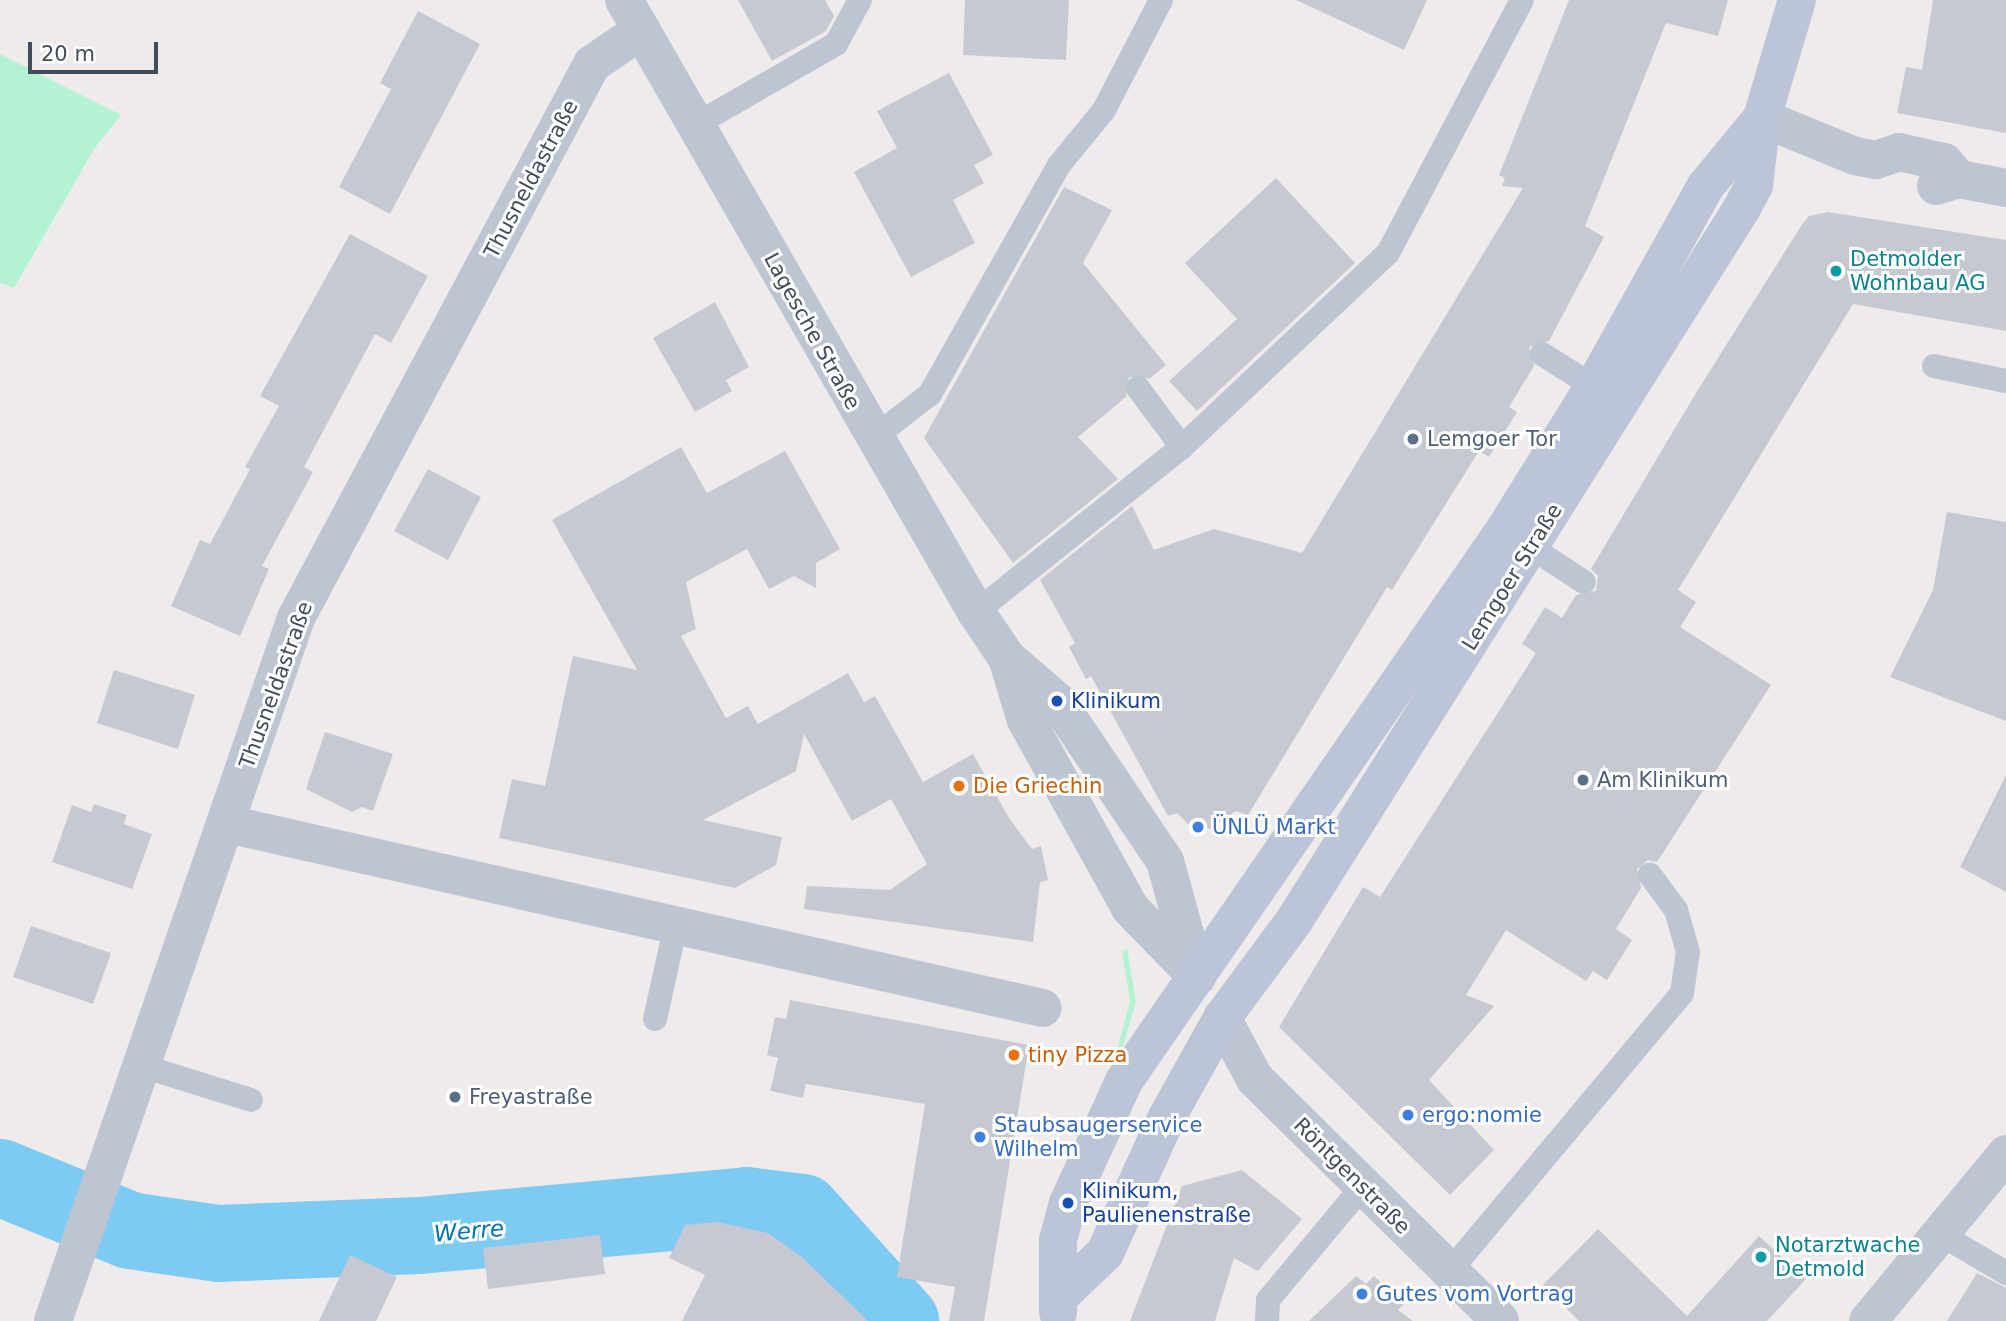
<!DOCTYPE html>
<meta charset="utf-8">
<style>
body{margin:0}
#map{position:relative;width:2006px;height:1321px;overflow:hidden;background:#efebeb;font-family:"DejaVu Sans",sans-serif}
div>[style]{position:absolute}
.green>*{inset:0;background:#b4f2d4}
.river>*{height:77px;margin:-38.5px;padding:0 38.5px;transform-origin:38.5px;border-radius:38.5px;background:#7dcaf2}
.building>*{inset:0;background:#c7c9d2}
.service>*{height:24px;margin:-12px;padding:0 12px;transform-origin:12px;border-radius:12px;background:#bdc5d3}
.minor>*{height:38px;margin:-19px;padding:0 19px;transform-origin:19px;border-radius:19px;background:#bdc5d3}
.tertiary>*{height:38px;margin:-19px;padding:0 19px;transform-origin:19px;border-radius:19px;background:#bdc5d3}
.secondary>*{height:38px;margin:-19px;padding:0 19px;transform-origin:19px;border-radius:19px;background:#bcc5d7}
.dots>*{width:19px;height:19px;translate:-50% -50%;box-sizing:border-box;border:4px solid #fff;border-radius:50%}
span{translate:-50% -50%;white-space:nowrap;text-align:center;line-height:1.15;-webkit-text-stroke:6px #fff;paint-order:stroke}
.street-label{font-size:21px;color:#434c5a}
.culture-label{font-size:21px;color:#0d838f}
.left{translate:0 -50%;text-align:left}
.service-label{font-size:21px;color:#4e5e75}
.transit-label{font-size:21px;color:#164399}
.food-label{font-size:21px;color:#c56008}
.shop-label{font-size:21px;color:#366cbe}
.water-label{font-size:23px;color:#0173af;font-style:italic}
.scale{position:absolute;left:28px;top:42px;width:130px;height:32px;box-sizing:border-box;border:4px solid #434c5a;border-top:0;padding-left:9px;font-size:21px;line-height:24px;white-space:nowrap;color:#434c5a;-webkit-text-stroke:5px #fff;paint-order:stroke}
</style>
<div id="map">
<div class="green">
<i style="clip-path:polygon(0 54px,121px 115px,94px 149px,14px 288px,0 283px)"></i>
<i style="clip-path:polygon(1127px 948px,1136px 1002px,1122px 1050px,1118px 1047px,1130px 1001px,1122px 952px)"></i>
</div>
<div class="river">
<i style="left:0;top:1177px;width:139px;rotate:22.3deg"></i>
<i style="left:129px;top:1230px;width:90px;rotate:8.3deg"></i>
<i style="left:218px;top:1243px;width:201px;rotate:-2.3deg"></i>
<i style="left:419px;top:1235px;width:328px;rotate:-5.2deg"></i>
<i style="left:746px;top:1205px;width:56px;rotate:7.1deg"></i>
<i style="left:802px;top:1212px;width:147px;rotate:48deg"></i>
</div>
<div class="building">
<i style="clip-path:polygon(738px 0,825px 0,834px 16px,826px 31px,772px 61px)"></i>
<i style="clip-path:polygon(965px 0,1069px 0,1066px 60px,963px 55px)"></i>
<i style="clip-path:polygon(1296px 0,1427px 0,1404px 50px)"></i>
<i style="clip-path:polygon(1569px 0,1728px 0,1718px 36px,1666px 23px,1585px 226px,1604px 237px,1549px 341px,1529px 347px,1534px 366px,1509px 407px,1517px 412px,1489px 457px,1479px 451px,1392px 590px,1387px 587px,1248px 815px,1236px 811px,1209px 829px,1189px 825px,1177px 813px,1168px 816px,1091px 676px,1086px 679px,1069px 647px,1075px 643px,1040px 580px,1132px 506px,1154px 550px,1214px 529px,1302px 553px,1523px 188px,1502px 186px,1505px 178px,1499px 175px)"></i>
<i style="clip-path:polygon(1933px 0,2006px 0,2006px 133px,1897px 113px,1906px 67px,1922px 70px)"></i>
<i style="clip-path:polygon(418px 11px,480px 44px,390px 214px,339px 187px,391px 89px,380px 83px)"></i>
<i style="clip-path:polygon(949px 73px,993px 155px,974px 165px,984px 183px,953px 200px,975px 243px,911px 277px,854px 172px,897px 148px,877px 111px)"></i>
<i style="clip-path:polygon(1276px 178px,1355px 263px,1197px 411px,1169px 381px,1237px 319px,1185px 263px)"></i>
<i style="clip-path:polygon(1064px 187px,1112px 210px,1083px 263px,1166px 365px,1149px 379px,1129px 377px,1126px 397px,1078px 437px,1118px 479px,1013px 563px,924px 438px)"></i>
<i style="clip-path:polygon(1828px 212px,2006px 240px,2006px 331px,1853px 304px,1678px 590px,1696px 602px,1680px 627px,1771px 685px,1657px 862px,1648px 860px,1637px 869px,1641px 888px,1616px 929px,1632px 940px,1607px 980px,1593px 971px,1586px 981px,1506px 930px,1466px 995px,1494px 1006px,1429px 1080px,1494px 1150px,1450px 1195px,1279px 1027px,1363px 887px,1380px 897px,1536px 653px,1522px 644px,1545px 607px,1562px 618px,1576px 595px,1596px 591px,1598px 576px,1591px 569px,1696px 393px,1801px 226px,1809px 216px)"></i>
<i style="clip-path:polygon(350px 234px,428px 276px,391px 343px,375px 334px,304px 467px,313px 472px,262px 566px,269px 569px,240px 636px,171px 606px,200px 540px,210px 544px,250px 469px,245px 467px,279px 406px,260px 396px)"></i>
<i style="clip-path:polygon(715px 302px,749px 367px,726px 380px,732px 391px,695px 412px,653px 338px)"></i>
<i style="clip-path:polygon(681px 447px,707px 493px,785px 451px,840px 549px,816px 563px,816px 588px,794px 576px,769px 589px,747px 549px,686px 582px,696px 629px,681px 636px,726px 718px,748px 706px,758px 724px,848px 673px,864px 702px,875px 696px,923px 782px,973px 754px,1009px 818px,1032px 849px,1041px 846px,1048px 880px,1040px 882px,1033px 942px,804px 909px,807px 886px,890px 890px,927px 864px,891px 799px,852px 821px,804px 734px,796px 771px,703px 820px,782px 837px,776px 865px,735px 888px,499px 838px,512px 779px,545px 786px,573px 656px,637px 670px,552px 520px)"></i>
<i style="clip-path:polygon(428px 469px,481px 497px,448px 560px,394px 531px)"></i>
<i style="clip-path:polygon(1947px 512px,2006px 522px,2006px 721px,1890px 677px,1933px 590px)"></i>
<i style="clip-path:polygon(114px 670px,195px 695px,178px 749px,97px 723px)"></i>
<i style="clip-path:polygon(325px 732px,393px 754px,373px 811px,362px 807px,352px 812px,306px 789px)"></i>
<i style="clip-path:polygon(2006px 775px,2006px 892px,1960px 867px)"></i>
<i style="clip-path:polygon(94px 804px,127px 815px,124px 824px,152px 834px,132px 889px,52px 862px,72px 805px,91px 812px)"></i>
<i style="clip-path:polygon(31px 926px,111px 953px,93px 1004px,13px 977px)"></i>
<i style="clip-path:polygon(790px 1000px,1029px 1045px,984px 1321px,949px 1321px,955px 1287px,897px 1277px,925px 1104px,806px 1084px,803px 1098px,770px 1091px,778px 1058px,767px 1055px,775px 1017px,786px 1019px)"></i>
<i style="clip-path:polygon(1242px 1170px,1302px 1219px,1258px 1271px,1234px 1258px,1215px 1321px,1130px 1321px,1182px 1186px)"></i>
<i style="clip-path:polygon(717px 1222px,768px 1233px,803px 1258px,868px 1321px,682px 1321px,705px 1275px,669px 1258px,685px 1225px)"></i>
<i style="clip-path:polygon(1598px 1229px,1687px 1316px,1759px 1236px,1806px 1279px,1767px 1321px,1579px 1321px,1543px 1285px)"></i>
<i style="clip-path:polygon(600px 1235px,605px 1274px,488px 1289px,483px 1248px)"></i>
<i style="clip-path:polygon(350px 1255px,397px 1277px,376px 1321px,319px 1321px)"></i>
<i style="clip-path:polygon(1977px 1273px,2006px 1288px,2006px 1321px,1947px 1321px)"></i>
<i style="clip-path:polygon(1356px 1276px,1366px 1284px,1374px 1276px,1404px 1304px,1398px 1310px,1413px 1321px,1309px 1321px)"></i>
</div>
<div class="service">
<i style="left:695px;top:125px;width:163px;rotate:-29.9deg"></i>
<i style="left:836px;top:44px;width:50px;rotate:-61.4deg"></i>
<i style="left:1542px;top:354px;width:73px;rotate:32.2deg"></i>
<i style="left:1934px;top:366px;width:74px;rotate:11.8deg"></i>
<i style="left:1138px;top:388px;width:74px;rotate:53.3deg"></i>
<i style="left:872px;top:439px;width:73px;rotate:-37.8deg"></i>
<i style="left:930px;top:394px;width:263px;rotate:-60.6deg"></i>
<i style="left:1059px;top:165px;width:71px;rotate:-50.7deg"></i>
<i style="left:1104px;top:110px;width:124px;rotate:-62.6deg"></i>
<i style="left:1517px;top:538px;width:80px;rotate:33.3deg"></i>
<i style="left:976px;top:612px;width:264px;rotate:-38.7deg"></i>
<i style="left:1182px;top:447px;width:283px;rotate:-43.3deg"></i>
<i style="left:1388px;top:253px;width:286px;rotate:-62.1deg"></i>
<i style="left:655px;top:1019px;width:97px;rotate:-77.5deg"></i>
<i style="left:142px;top:1066px;width:114px;rotate:17.3deg"></i>
<i style="left:1940px;top:1234px;width:77px;rotate:30.6deg"></i>
<i style="left:1449px;top:1272px;width:363px;rotate:-50.1deg"></i>
<i style="left:1682px;top:993px;width:41px;rotate:-81.7deg"></i>
<i style="left:1688px;top:952px;width:44px;rotate:-105.9deg"></i>
<i style="left:1676px;top:910px;width:44px;rotate:-126.6deg"></i>
<i style="left:1267px;top:1321px;width:21px;rotate:-87deg"></i>
<i style="left:1268px;top:1300px;width:147px;rotate:-50.2deg"></i>
</div>
<div class="minor">
<i style="left:1762px;top:118px;width:100px;rotate:22.2deg"></i>
<i style="left:1855px;top:156px;width:21px;rotate:11deg"></i>
<i style="left:1876px;top:160px;width:24px;rotate:-19deg"></i>
<i style="left:1899px;top:152px;width:46px;rotate:12.5deg"></i>
<i style="left:1944px;top:162px;width:23px;rotate:49deg"></i>
<i style="left:1936px;top:186px;width:24px;rotate:-17deg"></i>
<i style="left:1959px;top:179px;width:48px;rotate:10.8deg"></i>
<i style="left:227px;top:824px;width:836px;rotate:12.72deg"></i>
<i style="left:1222px;top:1018px;width:69px;rotate:61.6deg"></i>
<i style="left:1255px;top:1079px;width:344px;rotate:44.6deg"></i>
<i style="left:53px;top:1321px;width:744px;rotate:-70.93deg"></i>
<i style="left:296px;top:618px;width:628px;rotate:-61.88deg"></i>
<i style="left:592px;top:64px;width:60px;rotate:-34.2deg"></i>
<i style="left:1868px;top:1321px;width:217px;rotate:-50.4deg"></i>
</div>
<div class="tertiary">
<i style="left:624px;top:0;width:706px;rotate:60.09deg"></i>
<i style="left:976px;top:612px;width:55px;rotate:56deg"></i>
<i style="left:1007px;top:658px;width:66px;rotate:40.7deg"></i>
<i style="left:1057px;top:701px;width:193px;rotate:56deg"></i>
<i style="left:1165px;top:861px;width:120px;rotate:74.6deg"></i>
<i style="left:1007px;top:658px;width:65px;rotate:73deg"></i>
<i style="left:1026px;top:720px;width:215px;rotate:61deg"></i>
<i style="left:1130px;top:908px;width:96px;rotate:45.8deg"></i>
</div>
<div class="secondary">
<i style="left:1061px;top:1295px;width:61px;rotate:-43.7deg"></i>
<i style="left:1105px;top:1253px;width:149px;rotate:-65.5deg"></i>
<i style="left:1167px;top:1117px;width:113px;rotate:-60.9deg"></i>
<i style="left:1222px;top:1018px;width:121px;rotate:-53.4deg"></i>
<i style="left:1294px;top:921px;width:842px;rotate:-57.86deg"></i>
<i style="left:1742px;top:208px;width:26px;rotate:-62deg"></i>
<i style="left:1754px;top:185px;width:67px;rotate:-83.2deg"></i>
<i style="left:1762px;top:118px;width:123px;rotate:-73.5deg"></i>
<i style="left:1058px;top:1312px;width:72px;rotate:-90deg"></i>
<i style="left:1058px;top:1240px;width:38px;rotate:-75deg"></i>
<i style="left:1068px;top:1203px;width:134px;rotate:-65.3deg"></i>
<i style="left:1124px;top:1081px;width:671px;rotate:-55.39deg"></i>
<i style="left:1505px;top:529px;width:168px;rotate:-58.1deg"></i>
<i style="left:1594px;top:386px;width:228px;rotate:-60.8deg"></i>
<i style="left:1705px;top:187px;width:89px;rotate:-50.4deg"></i>
</div>
<div class="dots">
<i style="left:1836px;top:271px;background:#0f9aa8"></i>
<i style="left:1413px;top:439px;background:#5c6f8a"></i>
<i style="left:1057px;top:701px;background:#1a4fb4"></i>
<i style="left:1583px;top:780px;background:#5c6f8a"></i>
<i style="left:959px;top:786px;background:#e8710a"></i>
<i style="left:1198px;top:827px;background:#3f7fe0"></i>
<i style="left:1014px;top:1055px;background:#e8710a"></i>
<i style="left:455px;top:1097px;background:#5c6f8a"></i>
<i style="left:1408px;top:1115px;background:#3f7fe0"></i>
<i style="left:980px;top:1137px;background:#3f7fe0"></i>
<i style="left:1068px;top:1203px;background:#1a4fb4"></i>
<i style="left:1761px;top:1257px;background:#0f9aa8"></i>
<i style="left:1362px;top:1294px;background:#3f7fe0"></i>
</div>
<div class="street-label">
<span style="left:531px;top:179px;rotate:-62deg">Thusneldastraße</span>
<span style="left:812px;top:331px;rotate:61deg">Lagesche Straße</span>
<span style="left:1512px;top:577px;rotate:-58deg">Lemgoer Straße</span>
<span style="left:276px;top:685px;rotate:-70deg">Thusneldastraße</span>
<span style="left:1352px;top:1176px;rotate:45deg">Röntgenstraße</span>
</div>
<div class="culture-label">
<span class="left" style="left:1850px;top:271px">Detmolder<br>Wohnbau AG</span>
<span class="left" style="left:1775px;top:1257px">Notarztwache<br>Detmold</span>
</div>
<div class="service-label">
<span class="left" style="left:1427px;top:439px">Lemgoer Tor</span>
<span class="left" style="left:1597px;top:780px">Am Klinikum</span>
<span class="left" style="left:469px;top:1097px">Freyastraße</span>
</div>
<div class="transit-label">
<span class="left" style="left:1071px;top:701px">Klinikum</span>
<span class="left" style="left:1082px;top:1203px">Klinikum,<br>Paulienenstraße</span>
</div>
<div class="food-label">
<span class="left" style="left:973px;top:786px">Die Griechin</span>
<span class="left" style="left:1028px;top:1055px">tiny Pizza</span>
</div>
<div class="shop-label">
<span class="left" style="left:1212px;top:827px">ÜNLÜ Markt</span>
<span class="left" style="left:1422px;top:1115px">ergo:nomie</span>
<span class="left" style="left:994px;top:1137px">Staubsaugerservice<br>Wilhelm</span>
<span class="left" style="left:1376px;top:1294px">Gutes vom Vortrag</span>
</div>
<div class="water-label">
<span style="left:469px;top:1231px;rotate:-5deg">Werre</span>
</div>
<div class="scale">20 m</div>
</div>
